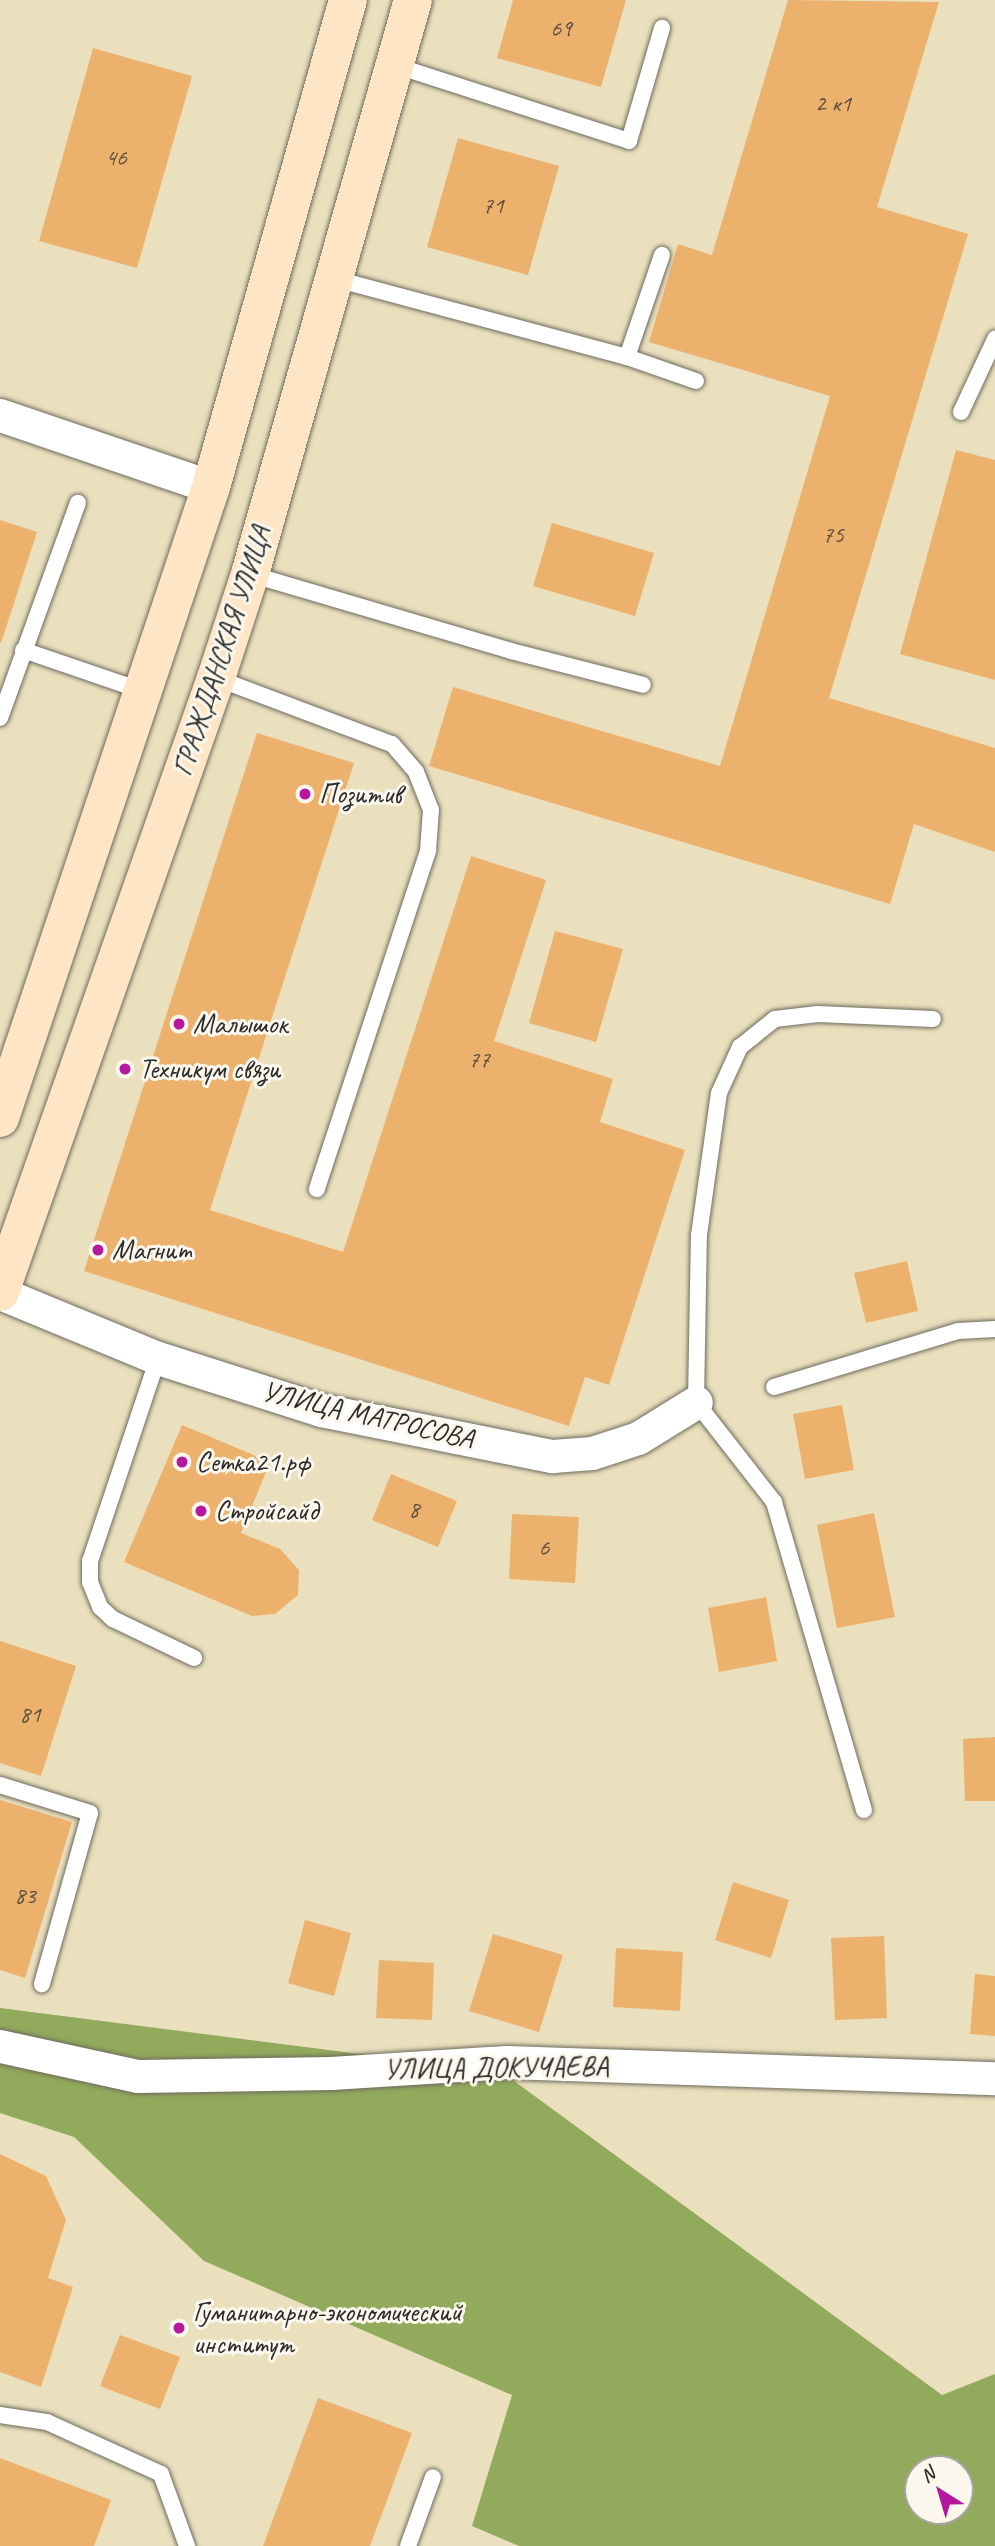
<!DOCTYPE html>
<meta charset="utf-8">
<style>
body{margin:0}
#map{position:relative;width:995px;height:2546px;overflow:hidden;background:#eae0be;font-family:Caveat,sans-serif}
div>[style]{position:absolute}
.forest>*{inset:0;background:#92aa5c}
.building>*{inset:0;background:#ecb16d}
.roads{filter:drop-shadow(0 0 2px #6e6a5e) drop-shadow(0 0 2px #6e6a5e)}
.lane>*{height:16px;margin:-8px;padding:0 8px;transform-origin:8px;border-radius:8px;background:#fff}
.street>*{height:33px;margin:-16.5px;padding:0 16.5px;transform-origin:16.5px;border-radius:16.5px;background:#fff}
.secondary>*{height:38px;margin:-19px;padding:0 19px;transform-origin:19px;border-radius:19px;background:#fde5c5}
.dots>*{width:19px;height:19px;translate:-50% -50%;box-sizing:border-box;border:4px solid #fbf7ec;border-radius:50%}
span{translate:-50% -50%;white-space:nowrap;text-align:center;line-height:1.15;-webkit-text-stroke:6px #fbf7ec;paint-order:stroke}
.number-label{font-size:24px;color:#5b4c3c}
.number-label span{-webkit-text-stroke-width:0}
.street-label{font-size:28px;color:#2b2b2b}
.poi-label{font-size:28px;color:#2b2b2b}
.left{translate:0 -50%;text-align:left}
.north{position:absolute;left:904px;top:2455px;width:70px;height:70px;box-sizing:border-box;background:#fbf7ec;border:2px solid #a8a59f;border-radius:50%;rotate:323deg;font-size:19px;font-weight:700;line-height:28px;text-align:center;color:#2b2b2b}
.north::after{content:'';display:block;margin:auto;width:24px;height:32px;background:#b5179e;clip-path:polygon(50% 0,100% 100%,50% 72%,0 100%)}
</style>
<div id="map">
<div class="forest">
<i style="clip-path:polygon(evenodd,0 2008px,502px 2072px,942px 2395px,995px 2374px,995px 2546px,519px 2546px,472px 2526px,512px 2395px,204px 2261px,74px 2137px,0 2113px,0 2008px,918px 2469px,960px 2469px,960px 2511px,918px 2511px,918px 2469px)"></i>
</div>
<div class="building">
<i style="clip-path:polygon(513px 0,626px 0,601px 87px,497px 58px)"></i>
<i style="clip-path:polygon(788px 0,939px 2px,877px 207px,968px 234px,829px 698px,995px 748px,995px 852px,914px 824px,890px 904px,429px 766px,453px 687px,720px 766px,830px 396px,649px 342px,678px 244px,712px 255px)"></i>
<i style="clip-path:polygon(93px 48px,192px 76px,137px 268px,39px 241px)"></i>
<i style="clip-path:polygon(458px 138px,559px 166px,528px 275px,427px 247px)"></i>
<i style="clip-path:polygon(956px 450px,995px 460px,995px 680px,900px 654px)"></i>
<i style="clip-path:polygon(0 520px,37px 532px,1px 643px,0 642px)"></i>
<i style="clip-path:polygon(552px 523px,654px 553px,635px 616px,533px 586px)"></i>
<i style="clip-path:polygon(257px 733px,354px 763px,210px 1210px,343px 1252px,471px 856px,546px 880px,494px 1041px,613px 1079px,600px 1122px,685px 1150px,609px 1385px,585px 1377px,569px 1426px,84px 1271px)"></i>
<i style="clip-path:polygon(555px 931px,623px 949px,596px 1042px,529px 1023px)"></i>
<i style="clip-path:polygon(907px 1261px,918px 1311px,866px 1323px,854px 1273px)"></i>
<i style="clip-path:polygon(842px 1405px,854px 1470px,805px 1479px,793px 1414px)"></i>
<i style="clip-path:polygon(182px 1425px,270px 1462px,241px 1533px,280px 1549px,299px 1570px,298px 1595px,275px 1614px,252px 1616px,124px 1562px)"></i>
<i style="clip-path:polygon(391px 1474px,457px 1501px,438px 1547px,372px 1520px)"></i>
<i style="clip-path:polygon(874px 1513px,895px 1617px,837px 1628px,817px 1525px)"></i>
<i style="clip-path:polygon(512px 1514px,579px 1517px,575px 1583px,509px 1579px)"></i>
<i style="clip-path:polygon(766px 1597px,777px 1661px,719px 1672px,708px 1608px)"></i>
<i style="clip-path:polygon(0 1641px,76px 1666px,41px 1776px,0 1763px)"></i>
<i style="clip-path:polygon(995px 1737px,995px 1801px,965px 1801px,963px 1739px)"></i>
<i style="clip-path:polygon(0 1800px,72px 1822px,25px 1978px,0 1970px)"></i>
<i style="clip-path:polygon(733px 1882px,789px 1900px,771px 1958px,715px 1940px)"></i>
<i style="clip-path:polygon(305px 1920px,351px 1933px,334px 1996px,288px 1983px)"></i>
<i style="clip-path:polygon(493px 1934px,563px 1955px,539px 2032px,469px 2011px)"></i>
<i style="clip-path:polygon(884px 1936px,887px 2018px,835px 2020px,831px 1938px)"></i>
<i style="clip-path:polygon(616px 1948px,683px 1952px,680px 2011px,613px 2007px)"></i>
<i style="clip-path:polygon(379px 1960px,434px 1963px,432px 2020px,376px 2018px)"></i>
<i style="clip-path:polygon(975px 1974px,995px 1976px,995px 2036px,970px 2034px)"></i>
<i style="clip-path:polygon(0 2154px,46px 2176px,66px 2220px,48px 2278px,73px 2287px,41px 2387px,0 2372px)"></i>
<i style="clip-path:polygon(120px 2335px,180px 2357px,160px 2409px,100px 2386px)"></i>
<i style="clip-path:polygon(318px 2398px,412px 2433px,370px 2546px,263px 2546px)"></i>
<i style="clip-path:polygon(0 2458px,111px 2500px,94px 2546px,0 2546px)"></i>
</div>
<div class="roads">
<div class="lane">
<i style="left:397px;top:66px;width:244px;rotate:17.9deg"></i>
<i style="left:629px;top:141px;width:118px;rotate:-73.7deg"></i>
<i style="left:336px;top:279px;width:301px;rotate:15deg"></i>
<i style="left:627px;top:357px;width:73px;rotate:19.2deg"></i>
<i style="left:627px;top:357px;width:108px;rotate:-71.1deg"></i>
<i style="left:961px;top:412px;width:81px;rotate:-65deg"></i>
<i style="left:250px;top:574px;width:272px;rotate:16.4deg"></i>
<i style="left:511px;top:651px;width:136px;rotate:14.4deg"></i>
<i style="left:23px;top:650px;width:127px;rotate:18.9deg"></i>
<i style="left:216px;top:678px;width:188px;rotate:20.6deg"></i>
<i style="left:392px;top:744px;width:37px;rotate:49deg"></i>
<i style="left:416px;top:772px;width:41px;rotate:68.5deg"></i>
<i style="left:431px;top:810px;width:41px;rotate:94.2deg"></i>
<i style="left:428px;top:851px;width:356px;rotate:108.2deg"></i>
<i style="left:0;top:718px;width:229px;rotate:-70.1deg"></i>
<i style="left:158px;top:1358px;width:214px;rotate:108.5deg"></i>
<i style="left:90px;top:1561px;width:21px;rotate:90deg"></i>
<i style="left:90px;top:1582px;width:27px;rotate:68deg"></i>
<i style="left:100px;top:1607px;width:18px;rotate:43deg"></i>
<i style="left:113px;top:1619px;width:90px;rotate:25.7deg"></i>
<i style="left:774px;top:1387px;width:192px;rotate:-16.9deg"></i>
<i style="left:958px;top:1331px;width:37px;rotate:-3deg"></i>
<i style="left:0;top:1785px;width:94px;rotate:17.3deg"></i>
<i style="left:90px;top:1813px;width:178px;rotate:105.7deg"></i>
<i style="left:864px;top:1810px;width:321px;rotate:-106.3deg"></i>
<i style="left:774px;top:1502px;width:127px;rotate:-128deg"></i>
<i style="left:696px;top:1402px;width:167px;rotate:-89deg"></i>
<i style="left:699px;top:1235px;width:143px;rotate:-82deg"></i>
<i style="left:719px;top:1093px;width:51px;rotate:-65.5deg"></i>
<i style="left:740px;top:1047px;width:45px;rotate:-38.7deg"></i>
<i style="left:775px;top:1019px;width:43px;rotate:-6.6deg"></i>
<i style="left:818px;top:1014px;width:115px;rotate:2.5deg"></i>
<i style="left:0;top:2415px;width:48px;rotate:8.5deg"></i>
<i style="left:47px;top:2422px;width:125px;rotate:24.5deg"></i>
<i style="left:161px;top:2474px;width:77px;rotate:70.1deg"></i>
<i style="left:408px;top:2546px;width:73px;rotate:-70.1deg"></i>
</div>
<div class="street">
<i style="left:0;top:415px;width:223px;rotate:18.8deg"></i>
<i style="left:0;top:1293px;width:171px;rotate:22.4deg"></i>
<i style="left:158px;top:1358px;width:171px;rotate:17.7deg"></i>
<i style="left:321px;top:1410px;width:236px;rotate:11.3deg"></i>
<i style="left:552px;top:1456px;width:40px;rotate:-4.3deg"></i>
<i style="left:592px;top:1453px;width:48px;rotate:-18.1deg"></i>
<i style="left:638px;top:1438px;width:68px;rotate:-31.8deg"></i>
<i style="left:0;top:2046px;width:141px;rotate:12.3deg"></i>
<i style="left:138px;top:2076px;width:193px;rotate:-0.9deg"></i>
<i style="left:331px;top:2073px;width:176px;rotate:-3.6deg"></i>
<i style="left:507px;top:2062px;width:488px;rotate:1.9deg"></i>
</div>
<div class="secondary">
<i style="left:0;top:1118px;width:665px;rotate:-71.51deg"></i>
<i style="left:211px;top:487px;width:506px;rotate:-74.29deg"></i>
<i style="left:0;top:1292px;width:651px;rotate:-70.62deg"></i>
<i style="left:216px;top:678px;width:109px;rotate:-71.9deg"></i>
<i style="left:250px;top:574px;width:597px;rotate:-74.15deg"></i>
</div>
</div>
<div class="dots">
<i style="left:305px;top:794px;background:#b5179e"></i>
<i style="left:179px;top:1024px;background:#b5179e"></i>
<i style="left:125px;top:1069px;background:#b5179e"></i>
<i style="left:98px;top:1250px;background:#b5179e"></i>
<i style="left:182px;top:1462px;background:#b5179e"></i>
<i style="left:201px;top:1511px;background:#b5179e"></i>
<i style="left:179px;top:2328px;background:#b5179e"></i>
</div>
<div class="number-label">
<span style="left:561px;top:29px">69</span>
<span style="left:833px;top:104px">2 к1</span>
<span style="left:116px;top:158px">46</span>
<span style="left:493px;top:206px">71</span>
<span style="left:833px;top:535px">75</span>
<span style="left:479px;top:1060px">77</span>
<span style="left:414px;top:1510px">8</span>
<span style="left:544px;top:1548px">6</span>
<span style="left:30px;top:1715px">81</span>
<span style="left:25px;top:1896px">83</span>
</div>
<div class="street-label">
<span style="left:222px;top:651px;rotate:-72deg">ГРАЖДАНСКАЯ УЛИЦА</span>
<span style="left:368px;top:1415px;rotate:13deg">УЛИЦА МАТРОСОВА</span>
<span style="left:496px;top:2068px;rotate:-1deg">УЛИЦА ДОКУЧАЕВА</span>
</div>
<div class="poi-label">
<span class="left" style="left:319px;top:794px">Позитив</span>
<span class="left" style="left:193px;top:1024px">Малышок</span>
<span class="left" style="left:139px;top:1069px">Техникум связи</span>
<span class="left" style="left:112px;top:1250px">Магнит</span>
<span class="left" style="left:196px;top:1462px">Сетка21.рф</span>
<span class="left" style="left:215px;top:1511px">Стройсайд</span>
<span class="left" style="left:193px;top:2328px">Гуманитарно-экономический<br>институт</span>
</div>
<div class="north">N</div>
</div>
